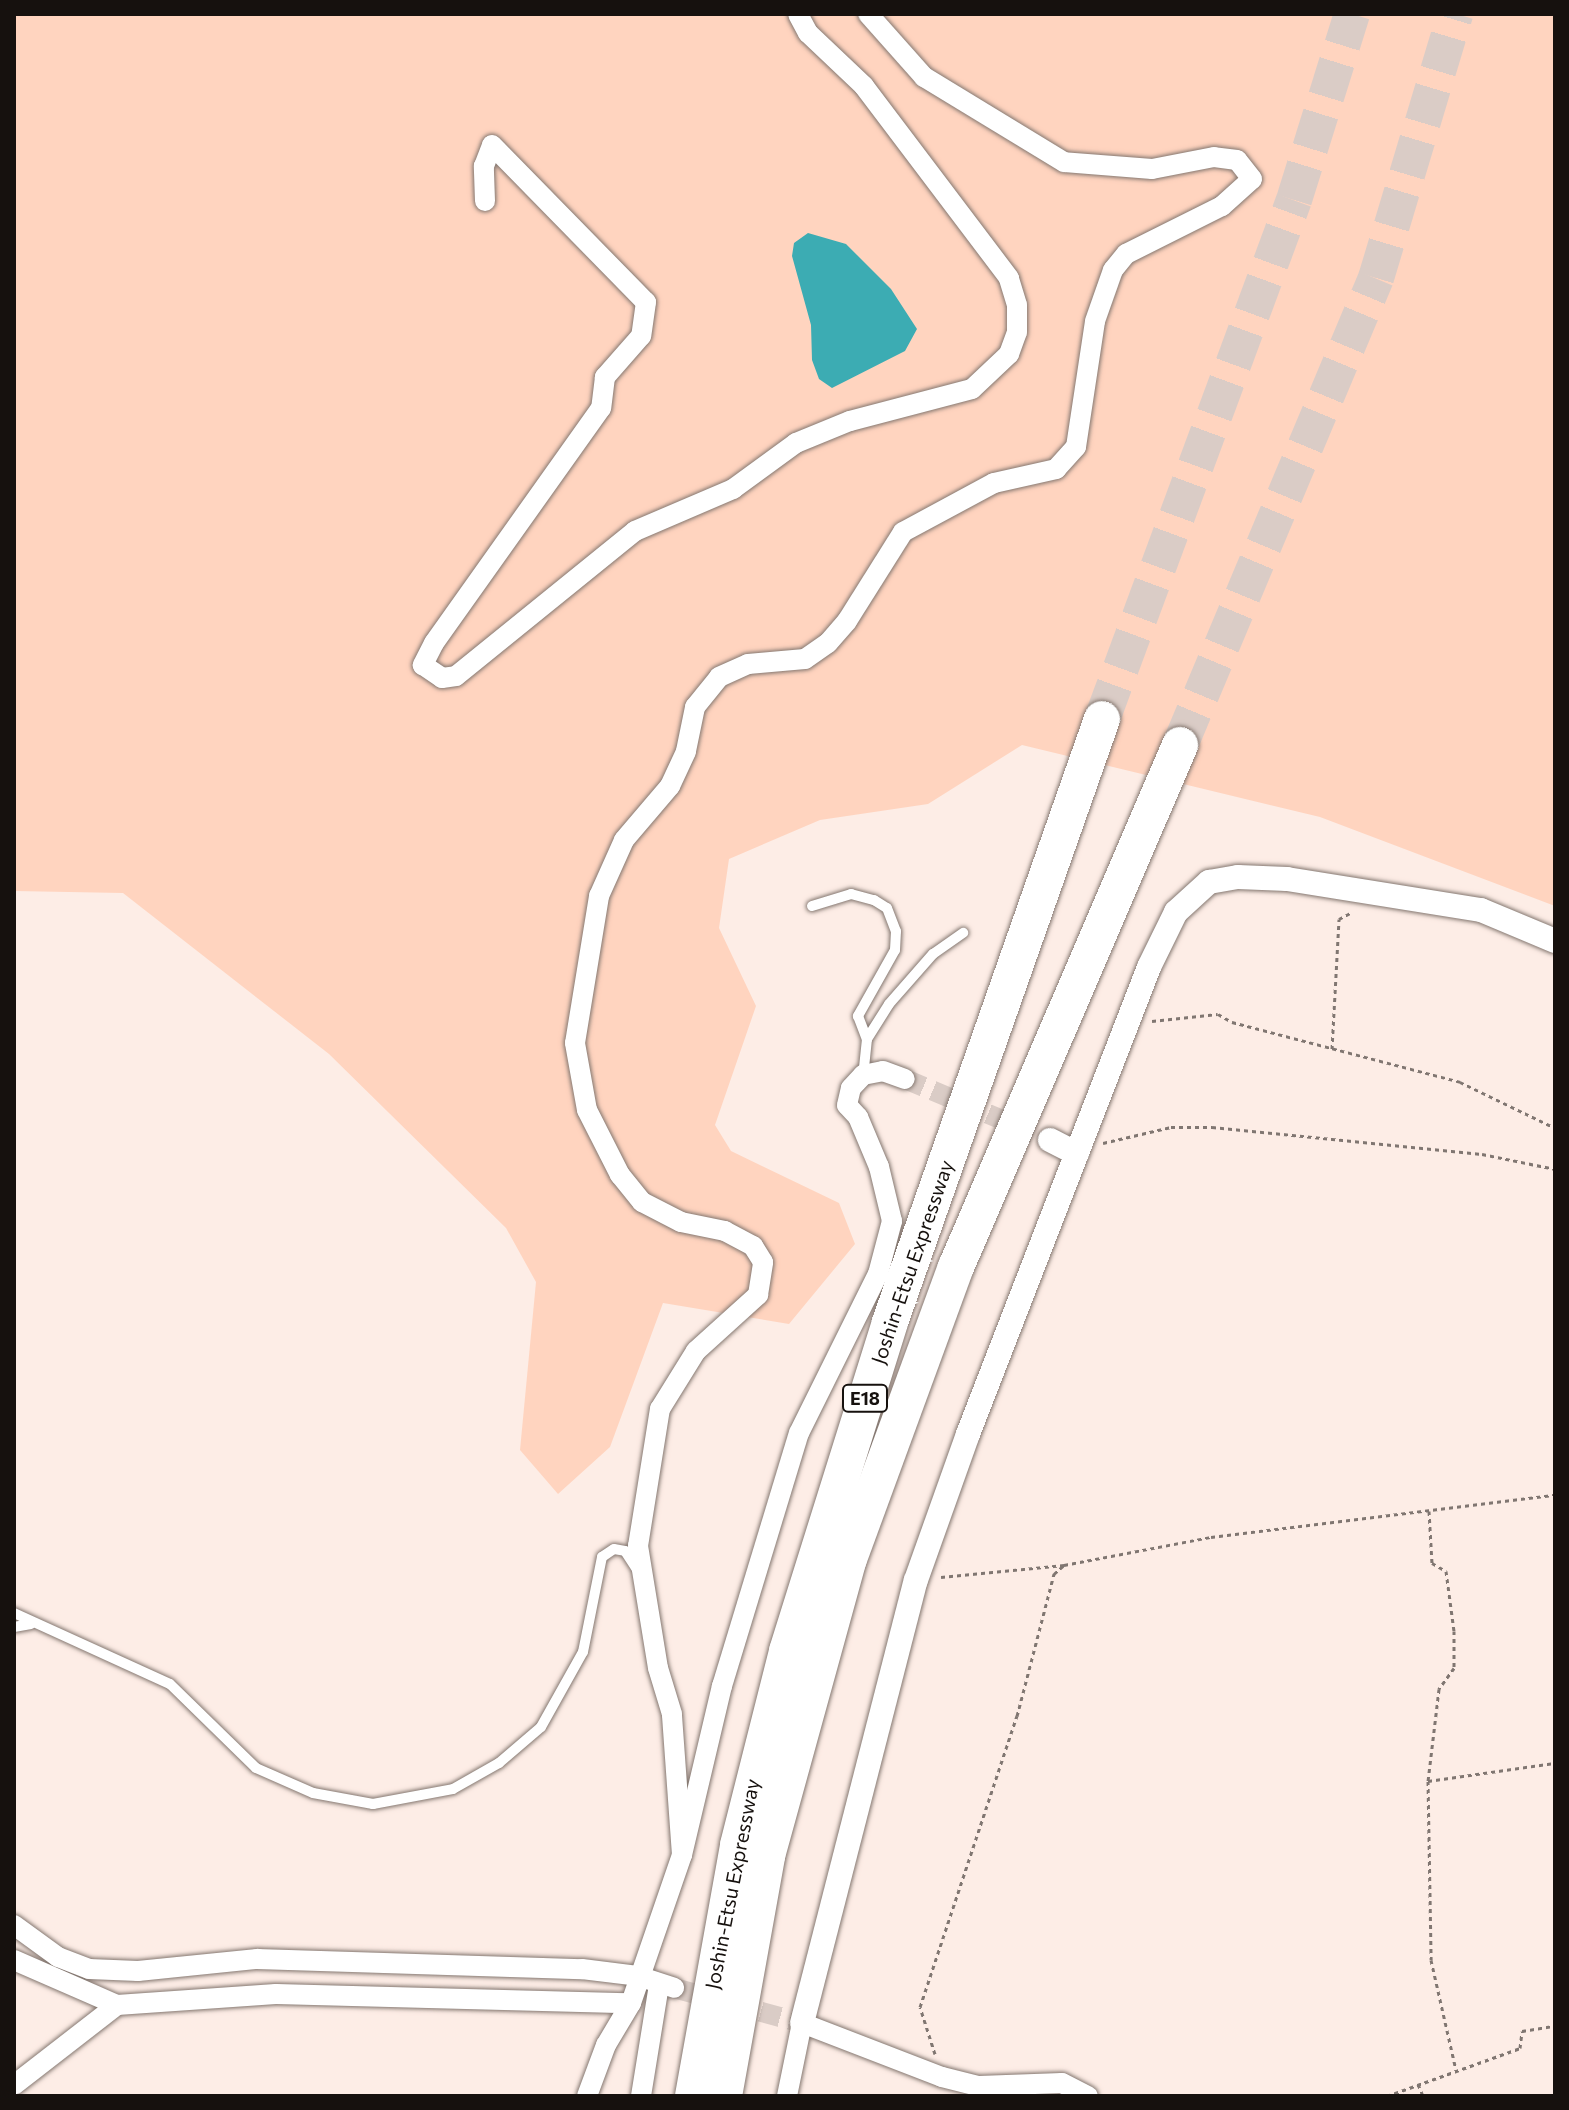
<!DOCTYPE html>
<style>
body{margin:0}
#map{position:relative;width:1569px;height:2110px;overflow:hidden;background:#fdede6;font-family:Commissioner,sans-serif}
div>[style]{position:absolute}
.green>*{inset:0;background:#ffd4bf}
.water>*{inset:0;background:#3cacb3}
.minor-tunnel>*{height:20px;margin-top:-10px;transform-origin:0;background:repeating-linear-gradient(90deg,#daccc6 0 20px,transparent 0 30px)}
.motorway-tunnel>*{height:36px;margin-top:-18px;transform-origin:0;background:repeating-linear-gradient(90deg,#daccc6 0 36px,transparent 0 54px)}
.path>*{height:3px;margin-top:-1.5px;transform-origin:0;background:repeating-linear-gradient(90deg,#807671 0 4px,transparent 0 8px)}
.roads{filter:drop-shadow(0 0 2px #847770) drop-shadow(0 0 2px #847770)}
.service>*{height:10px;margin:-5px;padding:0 5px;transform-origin:5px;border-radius:5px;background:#fff}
.minor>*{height:20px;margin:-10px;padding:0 10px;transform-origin:10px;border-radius:10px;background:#fff}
.tertiary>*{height:24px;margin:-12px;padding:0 12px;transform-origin:12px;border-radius:12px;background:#fff}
.motorway>*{height:36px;margin:-18px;padding:0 18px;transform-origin:18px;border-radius:18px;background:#fff}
span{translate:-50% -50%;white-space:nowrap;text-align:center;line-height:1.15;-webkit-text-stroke:8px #fff;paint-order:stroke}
.shield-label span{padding:2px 6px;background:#fff;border:2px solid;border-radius:6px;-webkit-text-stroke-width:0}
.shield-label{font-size:18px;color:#16110e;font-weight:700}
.street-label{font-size:20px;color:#16110e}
.frame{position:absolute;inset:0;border:16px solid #16110e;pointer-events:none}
</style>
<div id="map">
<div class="green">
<i style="clip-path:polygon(14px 14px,1555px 14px,1555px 906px,1320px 817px,1022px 745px,928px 804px,820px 820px,729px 859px,719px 928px,756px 1006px,715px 1125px,731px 1151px,839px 1203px,855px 1244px,789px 1324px,663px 1303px,610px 1447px,558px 1494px,520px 1450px,536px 1282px,506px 1228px,329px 1054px,123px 893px,14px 891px)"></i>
</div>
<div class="water">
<i style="clip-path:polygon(808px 233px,846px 244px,891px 289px,917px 329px,905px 351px,832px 388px,819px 379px,812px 360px,811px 325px,792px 256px,794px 243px)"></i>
</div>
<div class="minor-tunnel">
<i style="left:905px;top:1079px;width:157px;rotate:22.8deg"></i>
<i style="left:674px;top:1988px;width:133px;rotate:15.3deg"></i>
</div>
<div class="motorway-tunnel">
<i style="left:1102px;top:719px;width:553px;rotate:-69.7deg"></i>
<i style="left:1294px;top:200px;width:195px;rotate:-72.7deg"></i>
<i style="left:1180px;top:745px;width:506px;rotate:-67.23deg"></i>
<i style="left:1376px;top:278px;width:276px;rotate:-73.3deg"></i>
</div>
<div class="path">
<i style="left:1152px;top:1021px;width:66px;rotate:-6.1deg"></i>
<i style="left:1218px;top:1014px;width:16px;rotate:30deg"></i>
<i style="left:1232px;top:1022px;width:236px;rotate:14.7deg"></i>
<i style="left:1460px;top:1082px;width:106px;rotate:25.8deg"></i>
<i style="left:1332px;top:1049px;width:130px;rotate:-86.9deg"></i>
<i style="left:1339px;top:919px;width:15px;rotate:-28deg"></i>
<i style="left:1103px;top:1143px;width:70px;rotate:-13.2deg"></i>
<i style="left:1171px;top:1127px;width:41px"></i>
<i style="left:1212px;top:1127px;width:271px;rotate:5.7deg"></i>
<i style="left:1482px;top:1154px;width:75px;rotate:11.6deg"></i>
<i style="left:1429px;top:1511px;width:52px;rotate:86.7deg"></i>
<i style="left:1432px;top:1563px;width:16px;rotate:30deg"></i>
<i style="left:1446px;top:1571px;width:61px;rotate:82.4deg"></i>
<i style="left:1454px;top:1631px;width:37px;rotate:90deg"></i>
<i style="left:1454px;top:1668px;width:26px;rotate:126deg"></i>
<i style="left:1439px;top:1689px;width:93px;rotate:96.8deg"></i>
<i style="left:1428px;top:1781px;width:179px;rotate:89deg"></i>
<i style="left:1431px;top:1960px;width:113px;rotate:77.2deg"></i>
<i style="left:941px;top:1577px;width:124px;rotate:-5.6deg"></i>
<i style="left:1064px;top:1565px;width:150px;rotate:-10.8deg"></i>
<i style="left:1211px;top:1537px;width:347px;rotate:-7deg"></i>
<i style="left:1428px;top:1781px;width:128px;rotate:-8.1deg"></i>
<i style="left:935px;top:2054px;width:49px;rotate:-107.7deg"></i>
<i style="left:920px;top:2007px;width:307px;rotate:-71.6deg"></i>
<i style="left:1017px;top:1716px;width:147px;rotate:-75.4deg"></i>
<i style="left:1054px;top:1574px;width:13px;rotate:-42deg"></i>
<i style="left:1418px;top:2084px;width:13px;rotate:67deg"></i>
<i style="left:1387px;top:2096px;width:141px;rotate:-19.8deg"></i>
<i style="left:1520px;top:2048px;width:17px;rotate:-83deg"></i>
<i style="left:1522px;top:2031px;width:33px;rotate:-9deg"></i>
</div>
<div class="roads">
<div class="service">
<i style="left:812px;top:906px;width:41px;rotate:-17.1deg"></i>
<i style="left:851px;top:894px;width:24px;rotate:15deg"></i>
<i style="left:874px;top:900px;width:15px;rotate:32deg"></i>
<i style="left:887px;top:908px;width:25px;rotate:69deg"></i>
<i style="left:896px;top:931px;width:19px;rotate:93deg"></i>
<i style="left:895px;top:950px;width:76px;rotate:119.3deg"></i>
<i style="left:858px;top:1016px;width:25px;rotate:69deg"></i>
<i style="left:867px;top:1039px;width:36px;rotate:96deg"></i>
<i style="left:867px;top:1039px;width:41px;rotate:-57.8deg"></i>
<i style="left:889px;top:1004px;width:67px;rotate:-48.7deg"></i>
<i style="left:933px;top:954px;width:37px;rotate:-35deg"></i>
<i style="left:14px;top:1613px;width:171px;rotate:24.5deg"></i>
<i style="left:170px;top:1684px;width:120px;rotate:44.3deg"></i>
<i style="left:256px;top:1768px;width:62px;rotate:23.7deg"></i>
<i style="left:313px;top:1793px;width:61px;rotate:10.4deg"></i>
<i style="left:373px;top:1804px;width:81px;rotate:-10.6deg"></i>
<i style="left:453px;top:1789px;width:53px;rotate:-29.5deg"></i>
<i style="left:499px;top:1763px;width:55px;rotate:-40.6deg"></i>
<i style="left:541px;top:1727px;width:86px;rotate:-60.8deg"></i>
<i style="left:583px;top:1652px;width:97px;rotate:-78.7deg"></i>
<i style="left:602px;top:1557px;width:14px;rotate:-34deg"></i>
<i style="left:614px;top:1549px;width:11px;rotate:10deg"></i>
<i style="left:625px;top:1551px;width:20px;rotate:57deg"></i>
<i style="left:14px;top:1627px;width:17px;rotate:-10deg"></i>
</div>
<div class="minor">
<i style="left:485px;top:201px;width:35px;rotate:-92deg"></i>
<i style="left:484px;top:166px;width:22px;rotate:-69deg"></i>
<i style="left:492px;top:145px;width:220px;rotate:45.6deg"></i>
<i style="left:646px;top:302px;width:34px;rotate:98deg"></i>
<i style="left:641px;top:336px;width:55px;rotate:131.3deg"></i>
<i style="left:605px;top:377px;width:31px;rotate:97deg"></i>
<i style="left:601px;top:408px;width:288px;rotate:125.4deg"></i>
<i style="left:434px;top:643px;width:25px;rotate:117deg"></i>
<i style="left:423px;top:665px;width:23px;rotate:34deg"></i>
<i style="left:442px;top:678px;width:14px;rotate:-8deg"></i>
<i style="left:456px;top:676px;width:230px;rotate:-39deg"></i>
<i style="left:635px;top:531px;width:107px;rotate:-23.2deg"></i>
<i style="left:733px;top:489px;width:78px;rotate:-36.1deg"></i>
<i style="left:796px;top:443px;width:58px;rotate:-22.2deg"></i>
<i style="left:850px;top:421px;width:126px;rotate:-14.7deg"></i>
<i style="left:972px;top:389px;width:51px;rotate:-43.4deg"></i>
<i style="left:1009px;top:354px;width:23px;rotate:-70deg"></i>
<i style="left:1017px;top:332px;width:27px;rotate:-90deg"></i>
<i style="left:1017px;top:305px;width:28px;rotate:-107deg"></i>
<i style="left:1009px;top:278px;width:241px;rotate:-127.1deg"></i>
<i style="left:864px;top:86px;width:77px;rotate:-136.6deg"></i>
<i style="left:808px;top:33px;width:21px;rotate:-118deg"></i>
<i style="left:682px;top:1855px;width:141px;rotate:-94.1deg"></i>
<i style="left:672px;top:1714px;width:48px;rotate:-106.9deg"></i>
<i style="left:658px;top:1668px;width:124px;rotate:-99.3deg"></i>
<i style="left:638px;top:1546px;width:139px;rotate:-80.9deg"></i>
<i style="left:660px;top:1409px;width:68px;rotate:-58.2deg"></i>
<i style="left:696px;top:1351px;width:84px;rotate:-42.1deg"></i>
<i style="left:758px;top:1295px;width:33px;rotate:-81deg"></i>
<i style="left:763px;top:1262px;width:19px;rotate:-122deg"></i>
<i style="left:753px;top:1246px;width:32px;rotate:-152deg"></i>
<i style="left:725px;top:1231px;width:45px;rotate:-168.4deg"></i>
<i style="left:681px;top:1222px;width:44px;rotate:-152.9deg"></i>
<i style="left:642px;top:1202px;width:35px;rotate:-129deg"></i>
<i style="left:620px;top:1175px;width:73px;rotate:-116.9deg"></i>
<i style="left:587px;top:1110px;width:68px;rotate:-100.2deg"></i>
<i style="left:575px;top:1043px;width:149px;rotate:-80.7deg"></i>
<i style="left:599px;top:896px;width:61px;rotate:-65.9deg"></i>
<i style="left:624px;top:840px;width:71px;rotate:-49.6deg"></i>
<i style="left:670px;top:786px;width:38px;rotate:-65deg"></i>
<i style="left:686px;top:751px;width:45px;rotate:-78.4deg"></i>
<i style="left:695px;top:707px;width:38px;rotate:-51deg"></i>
<i style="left:719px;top:677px;width:32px;rotate:-24deg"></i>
<i style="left:748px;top:664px;width:57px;rotate:-5deg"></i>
<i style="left:805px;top:659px;width:28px;rotate:-35deg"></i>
<i style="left:828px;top:643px;width:29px;rotate:-49deg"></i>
<i style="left:847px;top:621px;width:105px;rotate:-57.8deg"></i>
<i style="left:903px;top:532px;width:103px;rotate:-28.3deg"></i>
<i style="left:994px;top:483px;width:64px;rotate:-12.7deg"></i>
<i style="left:1056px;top:469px;width:30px;rotate:-48deg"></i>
<i style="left:1076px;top:447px;width:127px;rotate:-81.4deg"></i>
<i style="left:1095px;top:321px;width:54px;rotate:-70.6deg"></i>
<i style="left:1113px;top:270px;width:21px;rotate:-51deg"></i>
<i style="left:1126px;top:254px;width:107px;rotate:-26.6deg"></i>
<i style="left:1222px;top:206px;width:40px;rotate:-42deg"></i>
<i style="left:1252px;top:179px;width:24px;rotate:-128deg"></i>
<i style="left:1237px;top:160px;width:23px;rotate:-173deg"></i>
<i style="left:1214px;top:157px;width:63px;rotate:169deg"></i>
<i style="left:1152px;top:169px;width:88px;rotate:-175.5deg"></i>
<i style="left:1064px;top:162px;width:164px;rotate:-148.7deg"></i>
<i style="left:924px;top:77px;width:84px;rotate:-131.6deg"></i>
<i style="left:14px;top:1925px;width:54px;rotate:36deg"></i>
<i style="left:58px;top:1957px;width:33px;rotate:21deg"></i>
<i style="left:89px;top:1969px;width:49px;rotate:2.3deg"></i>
<i style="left:138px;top:1971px;width:120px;rotate:-5.8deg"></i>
<i style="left:257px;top:1959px;width:325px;rotate:1.8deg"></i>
<i style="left:582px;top:1969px;width:56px;rotate:7.1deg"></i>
<i style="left:638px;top:1976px;width:38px;rotate:18deg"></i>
<i style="left:14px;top:1960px;width:112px;rotate:23.6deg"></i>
<i style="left:117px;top:2005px;width:159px;rotate:-4deg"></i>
<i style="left:276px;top:1994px;width:355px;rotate:1.5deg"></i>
<i style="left:14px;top:2085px;width:130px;rotate:-37.8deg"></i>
<i style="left:587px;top:2096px;width:54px;rotate:-69.6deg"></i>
<i style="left:606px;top:2045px;width:49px;rotate:-59.2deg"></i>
<i style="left:631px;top:2003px;width:157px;rotate:-71deg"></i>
<i style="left:682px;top:1855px;width:174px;rotate:-76.7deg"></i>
<i style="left:722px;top:1686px;width:264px;rotate:-73.1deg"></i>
<i style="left:799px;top:1433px;width:178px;rotate:-63.6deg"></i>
<i style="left:878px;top:1274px;width:55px;rotate:-75.2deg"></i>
<i style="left:892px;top:1221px;width:56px;rotate:-103.5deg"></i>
<i style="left:879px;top:1167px;width:54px;rotate:-112.8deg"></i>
<i style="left:858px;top:1117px;width:16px;rotate:-133deg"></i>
<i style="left:847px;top:1105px;width:17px;rotate:-77deg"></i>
<i style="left:851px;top:1088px;width:18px;rotate:-47deg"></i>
<i style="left:863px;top:1075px;width:20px;rotate:-11deg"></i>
<i style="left:883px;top:1071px;width:23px;rotate:20deg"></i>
<i style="left:641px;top:2096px;width:112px;rotate:-80.8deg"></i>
<i style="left:787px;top:2096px;width:75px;rotate:-78.4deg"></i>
<i style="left:802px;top:2023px;width:150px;rotate:21.1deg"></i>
<i style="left:942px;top:2077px;width:38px;rotate:14deg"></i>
<i style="left:979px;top:2086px;width:83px;rotate:-2.1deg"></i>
<i style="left:1062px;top:2083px;width:29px;rotate:27deg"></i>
</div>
<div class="tertiary">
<i style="left:1050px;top:1140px;width:30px;rotate:27deg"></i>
<i style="left:802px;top:2023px;width:457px;rotate:-75.6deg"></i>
<i style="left:916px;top:1580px;width:155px;rotate:-70.4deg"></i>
<i style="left:968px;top:1434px;width:501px;rotate:-68.81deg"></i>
<i style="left:1149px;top:967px;width:61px;rotate:-63.9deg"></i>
<i style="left:1176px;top:912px;width:45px;rotate:-42.3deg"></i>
<i style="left:1209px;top:882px;width:29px;rotate:-10deg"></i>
<i style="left:1238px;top:877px;width:49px;rotate:2.3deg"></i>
<i style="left:1287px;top:879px;width:196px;rotate:9.1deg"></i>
<i style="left:1481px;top:910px;width:80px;rotate:22.7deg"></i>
</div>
<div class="motorway">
<i style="left:693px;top:2096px;width:255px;rotate:-79.8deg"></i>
<i style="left:738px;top:1845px;width:200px;rotate:-75.8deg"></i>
<i style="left:787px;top:1651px;width:345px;rotate:-72.6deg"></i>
<i style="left:890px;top:1322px;width:639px;rotate:-70.63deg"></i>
<i style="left:724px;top:2096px;width:244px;rotate:-79.8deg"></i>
<i style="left:767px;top:1856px;width:308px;rotate:-74.6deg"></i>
<i style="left:849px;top:1559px;width:311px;rotate:-69.9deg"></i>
<i style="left:956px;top:1267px;width:568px;rotate:-66.77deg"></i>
</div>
</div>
<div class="shield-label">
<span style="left:865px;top:1398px">E18</span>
</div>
<div class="street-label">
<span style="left:912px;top:1262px;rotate:-71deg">Joshin-Etsu Expressway</span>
<span style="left:732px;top:1884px;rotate:-79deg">Joshin-Etsu Expressway</span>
</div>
<div class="frame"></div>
</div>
